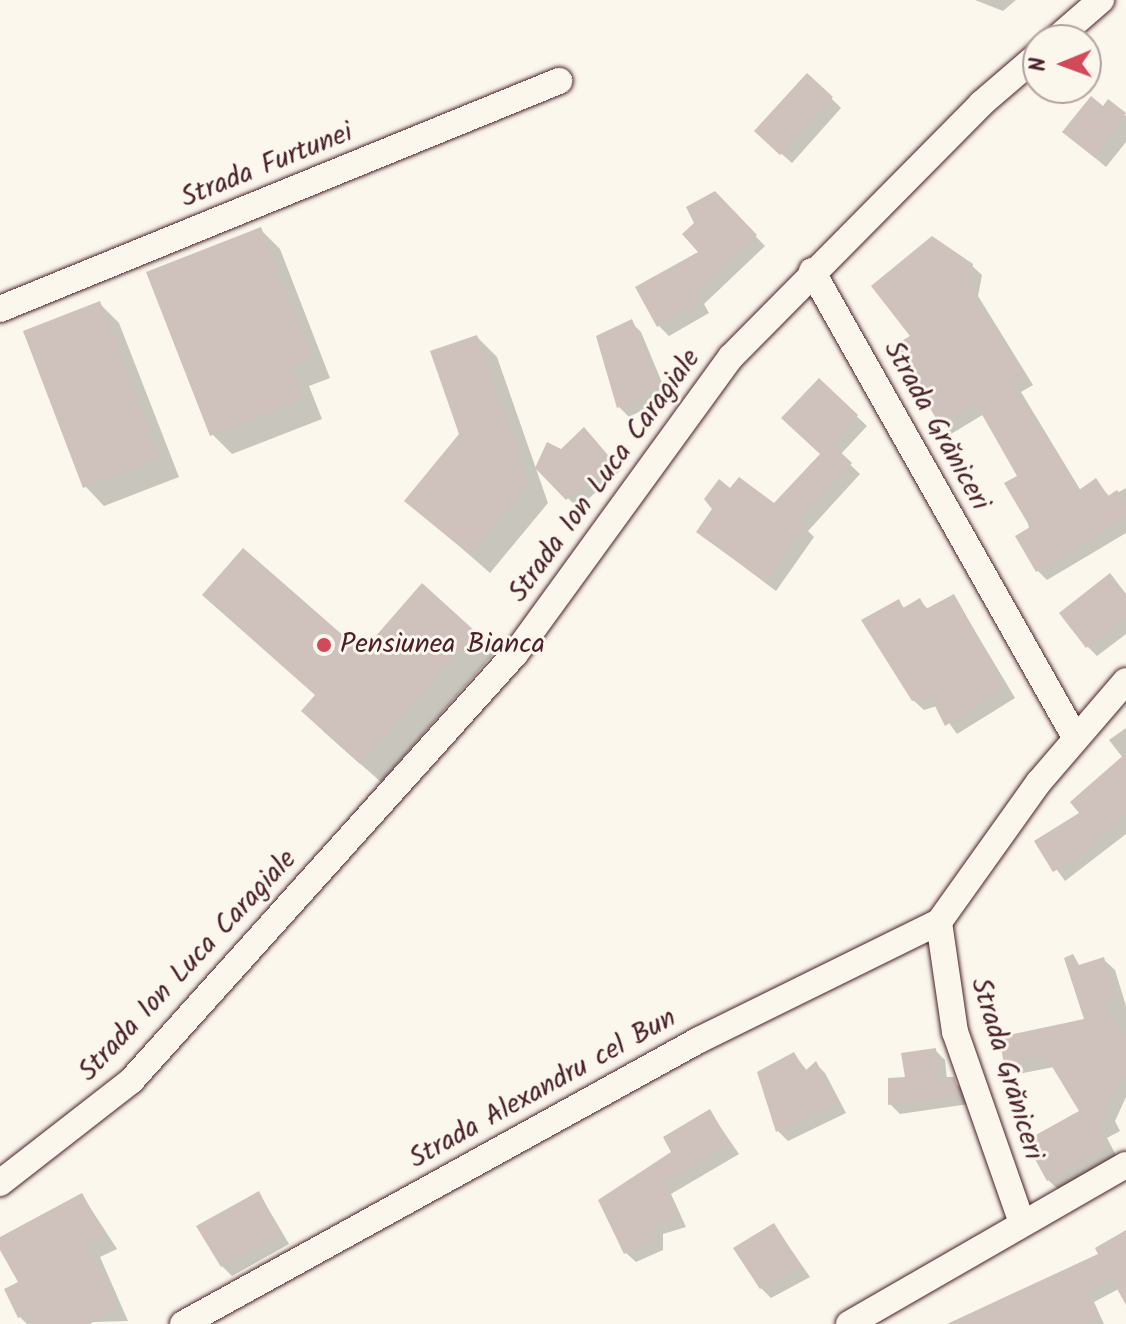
<!DOCTYPE html>
<meta charset="utf-8">
<style>
body{margin:0}
#map{position:relative;width:1126px;height:1324px;overflow:hidden;background:#fbf7ec;font-family:Kalam,sans-serif}
div>[style]{position:absolute}
.shadow>*{inset:0;background:#0003}
.building>*{inset:0;background:#cfc2bc}
.roads{filter:drop-shadow(0 0 2px #4a1f2b) drop-shadow(0 0 2px #4a1f2b)}
.street>*{height:26px;margin:-13px;padding:0 13px;transform-origin:13px;border-radius:13px;background:#fbf7ec}
.dots>*{width:22px;height:22px;translate:-50% -50%;box-sizing:border-box;border:4px solid #fbf7ec;border-radius:50%}
span{translate:-50% -50%;white-space:nowrap;text-align:center;line-height:1.15;-webkit-text-stroke:6px #fbf7ec;paint-order:stroke}
.street-label{font-size:28px;color:#4a1f2b}
.poi-label{font-size:28px;color:#4a1f2b}
.left{translate:0 -50%;text-align:left}
.north{position:absolute;left:1022px;top:24px;width:80px;height:80px;box-sizing:border-box;background:#fbf7ec;border:2px solid #b4a19f;border-radius:50%;rotate:269deg;font-size:22px;font-weight:700;line-height:32px;text-align:center;color:#4a1f2b}
.north::after{content:'';display:block;margin:auto;width:28px;height:36px;background:#d1495b;clip-path:polygon(50% 0,100% 100%,50% 72%,0 100%)}
</style>
<div id="map">
<div class="shadow">
<i style="clip-path:polygon(975px 0,1016px 0,1003px 11px)"></i>
<i style="clip-path:polygon(831px 98px,841px 108px,792px 163px,767px 141px)"></i>
<i style="clip-path:polygon(1109px 102px,1126px 116px,1126px 142px,1106px 167px,1075px 141px)"></i>
<i style="clip-path:polygon(715px 194px,765px 246px,704px 304px,709px 313px,669px 336px,659px 326px,701px 252px,697px 223px)"></i>
<i style="clip-path:polygon(260px 229px,280px 249px,330px 378px,309px 386px,322px 419px,232px 454px,212px 434px)"></i>
<i style="clip-path:polygon(971px 265px,982px 275px,978px 296px,1033px 385px,1021px 392px,1081px 491px,1095px 481px,1110px 497px,1126px 488px,1126px 533px,1047px 580px,1037px 570px,1019px 477px,984px 414px,951px 434px,942px 424px,913px 336px)"></i>
<i style="clip-path:polygon(99px 303px,119px 323px,179px 477px,104px 506px,85px 486px)"></i>
<i style="clip-path:polygon(631px 322px,641px 332px,668px 397px,629px 417px,619px 407px,598px 338px)"></i>
<i style="clip-path:polygon(477px 337px,497px 357px,548px 503px,490px 573px,407px 500px,462px 434px)"></i>
<i style="clip-path:polygon(819px 381px,867px 426px,840px 455px,860px 474px,808px 531px,814px 537px,776px 591px,698px 532px,731px 491px,775px 506px,823px 455px)"></i>
<i style="clip-path:polygon(594px 439px,620px 471px,578px 508px,537px 468px)"></i>
<i style="clip-path:polygon(1110px 576px,1126px 594px,1126px 634px,1097px 656px,1087px 646px)"></i>
<i style="clip-path:polygon(954px 596px,1015px 698px,957px 734px,937px 706px,924px 710px,913px 700px,899px 602px,905px 609px,920px 601px,929px 610px)"></i>
<i style="clip-path:polygon(475px 633px,494px 653px,381px 782px,323px 731px,317px 696px,362px 655px)"></i>
<i style="clip-path:polygon(1126px 728px,1126px 834px,1065px 881px,1037px 842px,1082px 813px,1123px 758px,1109px 740px)"></i>
<i style="clip-path:polygon(1103px 959px,1115px 970px,1126px 1006px,1126px 1097px,1115px 1121px,1120px 1131px,1107px 1138px,1118px 1159px,1060px 1191px,1048px 1180px,1081px 1112px,1054px 1067px,1018px 1074px,1006px 1063px,1086px 1021px)"></i>
<i style="clip-path:polygon(935px 1050px,945px 1060px,947px 1079px,963px 1089px,969px 1104px,900px 1114px,890px 1104px)"></i>
<i style="clip-path:polygon(794px 1054px,808px 1072px,816px 1064px,825px 1073px,846px 1113px,788px 1141px,778px 1131px)"></i>
<i style="clip-path:polygon(710px 1112px,739px 1154px,671px 1194px,686px 1227px,663px 1234px,663px 1250px,636px 1262px,626px 1253px,674px 1152px)"></i>
<i style="clip-path:polygon(259px 1193px,289px 1244px,232px 1276px,222px 1266px)"></i>
<i style="clip-path:polygon(82px 1195px,117px 1249px,100px 1257px,128px 1321px,27px 1324px,20px 1317px,20px 1282px,0 1240px)"></i>
<i style="clip-path:polygon(774px 1225px,810px 1277px,771px 1298px,761px 1288px)"></i>
<i style="clip-path:polygon(1126px 1233px,1126px 1285px,1094px 1302px,1104px 1324px,962px 1324px,1101px 1255px)"></i>
</div>
<div class="building">
<i style="clip-path:polygon(807px 73px,833px 97px,780px 155px,754px 131px)"></i>
<i style="clip-path:polygon(1091px 96px,1103px 106px,1108px 99px,1126px 113px,1095px 158px,1062px 132px)"></i>
<i style="clip-path:polygon(715px 191px,757px 235px,695px 293px,700px 303px,657px 327px,635px 287px,698px 252px,682px 234px,694px 223px,686px 207px)"></i>
<i style="clip-path:polygon(261px 227px,312px 358px,291px 366px,303px 399px,210px 436px,146px 272px)"></i>
<i style="clip-path:polygon(932px 236px,973px 264px,969px 285px,1024px 374px,1012px 382px,1079px 490px,1096px 478px,1108px 496px,1117px 490px,1126px 503px,1126px 518px,1036px 572px,1015px 536px,1030px 527px,1004px 483px,1017px 476px,976px 404px,940px 425px,893px 346px,910px 336px,871px 286px)"></i>
<i style="clip-path:polygon(100px 301px,160px 458px,83px 488px,23px 331px)"></i>
<i style="clip-path:polygon(632px 319px,660px 386px,617px 408px,596px 336px)"></i>
<i style="clip-path:polygon(477px 335px,529px 483px,470px 555px,404px 501px,459px 434px,430px 351px)"></i>
<i style="clip-path:polygon(819px 378px,858px 415px,832px 444px,852px 463px,798px 521px,806px 526px,765px 582px,696px 532px,712px 509px,704px 499px,719px 479px,730px 488px,739px 477px,774px 503px,820px 454px,781px 418px)"></i>
<i style="clip-path:polygon(584px 427px,612px 460px,566px 500px,535px 468px,547px 442px,561px 449px)"></i>
<i style="clip-path:polygon(243px 548px,362px 652px,422px 583px,476px 632px,360px 764px,301px 711px,315px 695px,202px 595px)"></i>
<i style="clip-path:polygon(1110px 573px,1126px 594px,1126px 617px,1086px 648px,1059px 613px)"></i>
<i style="clip-path:polygon(954px 594px,1006px 687px,945px 726px,930px 696px,912px 701px,861px 620px,899px 599px,903px 608px,920px 598px,926px 609px)"></i>
<i style="clip-path:polygon(1126px 753px,1126px 815px,1084px 853px,1053px 872px,1034px 841px,1079px 813px,1070px 802px)"></i>
<i style="clip-path:polygon(1073px 954px,1079px 965px,1104px 957px,1117px 999px,1103px 1003px,1126px 1041px,1126px 1070px,1105px 1108px,1110px 1119px,1097px 1127px,1108px 1147px,1047px 1181px,1025px 1141px,1079px 1111px,1045px 1055px,1004px 1064px,999px 1037px,1084px 1019px,1064px 958px)"></i>
<i style="clip-path:polygon(936px 1048px,939px 1077px,954px 1077px,960px 1095px,888px 1105px,888px 1078px,905px 1077px,901px 1053px)"></i>
<i style="clip-path:polygon(794px 1052px,805px 1071px,816px 1061px,838px 1102px,776px 1132px,757px 1072px)"></i>
<i style="clip-path:polygon(710px 1109px,730px 1144px,663px 1183px,678px 1217px,653px 1225px,654px 1240px,624px 1254px,598px 1200px,671px 1152px,663px 1137px)"></i>
<i style="clip-path:polygon(259px 1191px,280px 1234px,221px 1267px,196px 1226px)"></i>
<i style="clip-path:polygon(82px 1193px,105px 1235px,88px 1244px,116px 1307px,90px 1324px,31px 1324px,25px 1315px,18px 1318px,4px 1289px,18px 1282px,0 1250px,0 1237px)"></i>
<i style="clip-path:polygon(774px 1223px,801px 1266px,760px 1289px,733px 1248px)"></i>
<i style="clip-path:polygon(1126px 1230px,1126px 1305px,1111px 1278px,1086px 1292px,1098px 1318px,1084px 1324px,947px 1324px,1098px 1254px,1095px 1248px)"></i>
</div>
<div class="roads">
<div class="street">
<i style="left:1055px;top:40px;width:61px;rotate:-41deg"></i>
<i style="left:812px;top:271px;width:535px;rotate:60.56deg"></i>
<i style="left:0;top:309px;width:604px;rotate:-22.19deg"></i>
<i style="left:0;top:1183px;width:166px;rotate:-37.9deg"></i>
<i style="left:131px;top:1081px;width:574px;rotate:-48.04deg"></i>
<i style="left:515px;top:654px;width:367px;rotate:-54deg"></i>
<i style="left:731px;top:357px;width:356px;rotate:-45.3deg"></i>
<i style="left:981px;top:104px;width:75px;rotate:-40.7deg"></i>
<i style="left:1022px;top:1223px;width:202px;rotate:-109.3deg"></i>
<i style="left:955px;top:1032px;width:111px;rotate:-98.3deg"></i>
<i style="left:939px;top:922px;width:172px;rotate:-54.5deg"></i>
<i style="left:1039px;top:782px;width:133px;rotate:-49.3deg"></i>
<i style="left:183px;top:1324px;width:589px;rotate:-28.83deg"></i>
<i style="left:699px;top:1040px;width:267px;rotate:-26.2deg"></i>
<i style="left:849px;top:1324px;width:319px;rotate:-29.9deg"></i>
</div>
</div>
<div class="dots">
<i style="left:324px;top:645px;background:#d1495b"></i>
</div>
<div class="street-label">
<span style="left:267px;top:166px;rotate:-22deg">Strada Furtunei</span>
<span style="left:936px;top:426px;rotate:61deg">Strada Grăniceri</span>
<span style="left:605px;top:476px;rotate:-54deg">Strada Ion Luca Caragiale</span>
<span style="left:188px;top:966px;rotate:-47deg">Strada Ion Luca Caragiale</span>
<span style="left:1006px;top:1069px;rotate:73deg">Strada Grăniceri</span>
<span style="left:543px;top:1089px;rotate:-29deg">Strada Alexandru cel Bun</span>
</div>
<div class="poi-label">
<span class="left" style="left:340px;top:645px">Pensiunea Bianca</span>
</div>
<div class="north">N</div>
</div>
